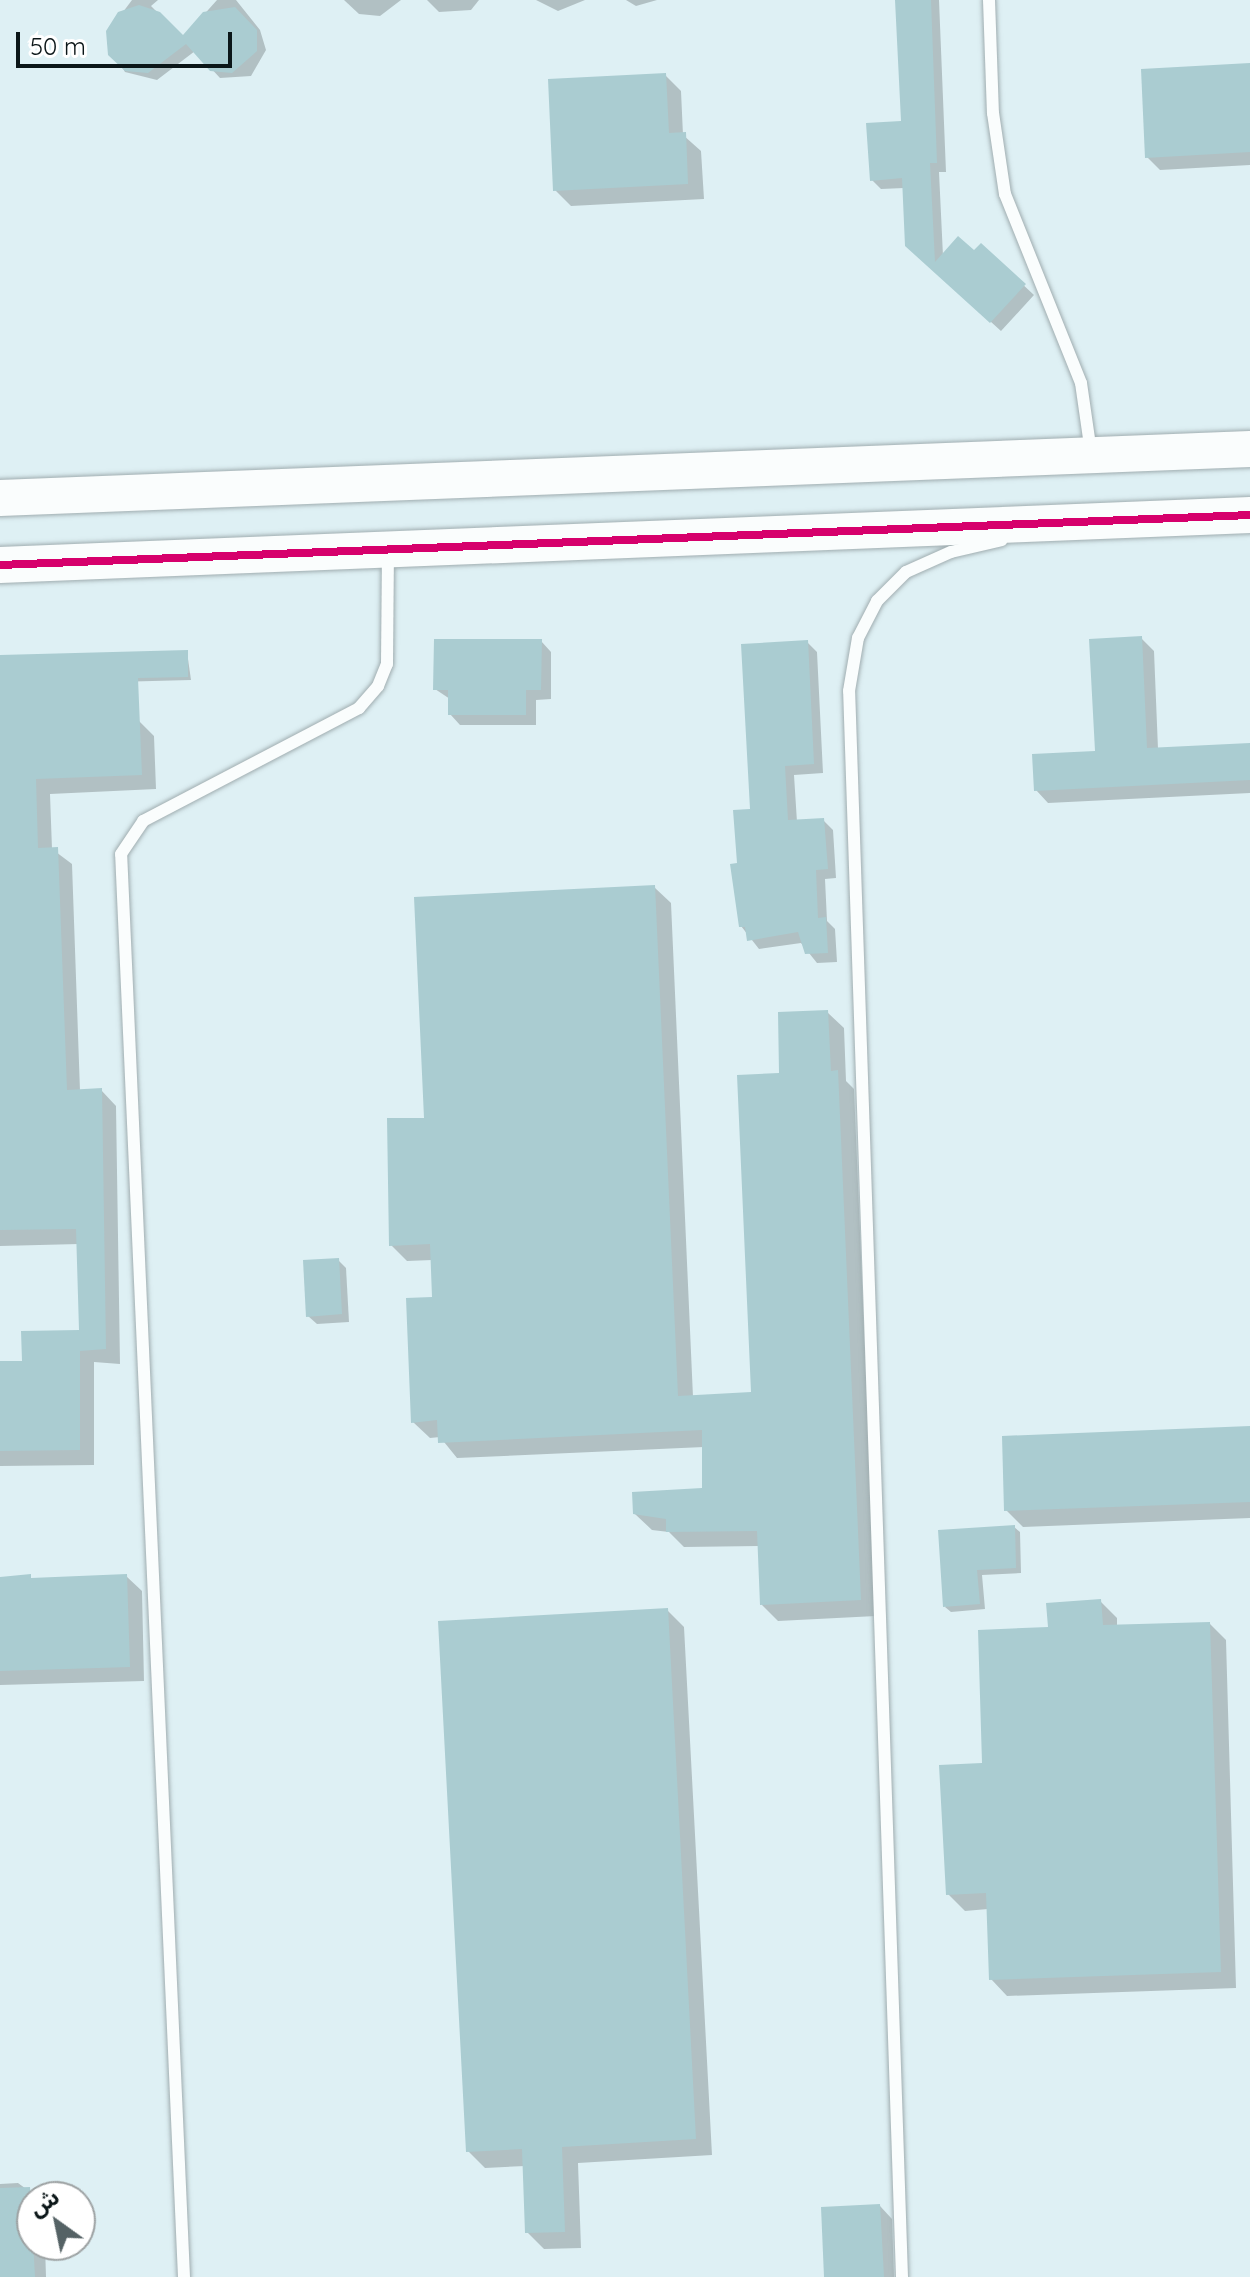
<!DOCTYPE html>
<meta charset="utf-8">
<style>
body{margin:0}
#map{position:relative;width:1250px;height:2277px;overflow:hidden;background:#def0f4;font-family:Quicksand,"Noto Sans Arabic",sans-serif}
div>[style]{position:absolute}
.shadow>*{inset:0;background:#0003}
.building>*{inset:0;background:#aaccd1}
.roads{filter:drop-shadow(0 0 2px #a0adb0) drop-shadow(0 0 2px #a0adb0)}
.lane>*{height:12px;margin:-6px;padding:0 6px;transform-origin:6px;border-radius:6px;background:#fafdfd}
.secondary>*{height:36px;margin:-18px;padding:0 18px;transform-origin:18px;border-radius:18px;background:#fafdfd}
.cycleway>*{height:8px;margin:-4px;padding:0 4px;transform-origin:4px;border-radius:4px;background:#d6006c}
span{translate:-50% -50%;white-space:nowrap;text-align:center;line-height:1.15;-webkit-text-stroke:6px #fff;paint-order:stroke}
.north{position:absolute;left:16px;top:2181px;width:80px;height:80px;box-sizing:border-box;background:#fff;border:2px solid #9da2a3;border-radius:50%;rotate:327deg;font-size:22px;font-weight:700;line-height:32px;text-align:center;color:#0b1618}
.north::after{content:'';display:block;margin:auto;width:28px;height:36px;background:#556265;clip-path:polygon(50% 0,100% 100%,50% 72%,0 100%)}
.scale{position:absolute;left:16px;top:32px;width:216px;height:36px;box-sizing:border-box;border:4px solid #0b1618;border-top:0;padding-left:10px;font-size:24px;line-height:28px;white-space:nowrap;color:#0b1618;-webkit-text-stroke:6px #fff;paint-order:stroke}
</style>
<div id="map">
<div class="shadow">
<i style="clip-path:polygon(132px 0,158px 0,151px 6px,183px 38px,217px 0,236px 0,260px 30px,266px 50px,251px 76px,220px 78px,195px 51px,157px 80px,125px 72px,107px 43px,108px 32px)"></i>
<i style="clip-path:polygon(344px 0,401px 0,380px 16px,359px 14px)"></i>
<i style="clip-path:polygon(427px 0,479px 0,471px 10px,439px 12px)"></i>
<i style="clip-path:polygon(536px 0,585px 0,558px 11px)"></i>
<i style="clip-path:polygon(626px 0,657px 0,636px 6px)"></i>
<i style="clip-path:polygon(897px 0,939px 0,946px 172px,939px 172px,943px 256px,974px 253px,981px 246px,1034px 295px,1001px 331px,917px 255px,904px 188px,881px 189px,872px 180px,904px 123px)"></i>
<i style="clip-path:polygon(1250px 65px,1250px 165px,1160px 170px,1147px 157px)"></i>
<i style="clip-path:polygon(665px 75px,681px 91px,683px 135px,701px 151px,704px 199px,571px 206px,555px 190px)"></i>
<i style="clip-path:polygon(1141px 638px,1154px 651px,1158px 749px,1250px 745px,1250px 793px,1048px 803px,1036px 790px,1097px 752px)"></i>
<i style="clip-path:polygon(541px 641px,551px 652px,551px 699px,536px 700px,536px 725px,460px 725px,450px 714px,450px 699px,435px 689px)"></i>
<i style="clip-path:polygon(807px 642px,817px 652px,823px 773px,794px 775px,797px 822px,823px 820px,833px 830px,836px 878px,825px 879px,827px 921px,835px 929px,837px 962px,817px 963px,801px 943px,759px 949px,741px 926px,739px 865px)"></i>
<i style="clip-path:polygon(187px 652px,191px 680px,0 685px,0 657px)"></i>
<i style="clip-path:polygon(139px 721px,154px 736px,156px 789px,50px 794px,52px 849px,72px 864px,80px 1091px,101px 1090px,116px 1106px,120px 1364px,94px 1362px,94px 1465px,0 1466px,0 1363px,24px 1363px,81px 1332px,79px 1244px,0 1246px,0 727px)"></i>
<i style="clip-path:polygon(654px 887px,671px 903px,693px 1397px,753px 1394px,781px 1075px,827px 1012px,844px 1028px,846px 1081px,854px 1089px,876px 1616px,778px 1621px,762px 1605px,759px 1546px,684px 1547px,669px 1532px,652px 1530px,635px 1514px,704px 1489px,704px 1447px,457px 1458px,440px 1437px,430px 1438px,413px 1422px,434px 1299px,432px 1260px,407px 1261px,391px 1245px,426px 1120px)"></i>
<i style="clip-path:polygon(338px 1260px,346px 1268px,349px 1322px,317px 1324px,308px 1316px)"></i>
<i style="clip-path:polygon(1250px 1428px,1250px 1518px,1023px 1527px,1006px 1510px)"></i>
<i style="clip-path:polygon(1014px 1527px,1020px 1532px,1021px 1573px,982px 1575px,985px 1609px,951px 1612px,945px 1607px)"></i>
<i style="clip-path:polygon(0 1573px,0 1580px,126px 1576px,142px 1591px,144px 1681px,0 1685px)"></i>
<i style="clip-path:polygon(1100px 1601px,1117px 1618px,1117px 1627px,1210px 1624px,1226px 1640px,1236px 1988px,1007px 1996px,991px 1979px,988px 1909px,965px 1911px,948px 1894px,984px 1764px,1050px 1629px)"></i>
<i style="clip-path:polygon(667px 1610px,684px 1627px,712px 2155px,578px 2163px,581px 2248px,544px 2249px,527px 2232px,525px 2166px,485px 2168px,468px 2151px)"></i>
<i style="clip-path:polygon(18px 2183px,37px 2197px,32px 2197px,32px 2245px,45px 2245px,46px 2277px,0 2277px,0 2184px)"></i>
<i style="clip-path:polygon(880px 2206px,892px 2219px,894px 2277px,826px 2277px)"></i>
</div>
<div class="building">
<i style="clip-path:polygon(895px 0,931px 0,937px 163px,930px 163px,935px 262px,958px 236px,974px 250px,981px 243px,1026px 284px,990px 323px,905px 246px,902px 178px,870px 181px,866px 123px,901px 121px)"></i>
<i style="clip-path:polygon(139px 5px,160px 12px,183px 35px,203px 12px,235px 7px,257px 30px,257px 51px,232px 73px,210px 71px,186px 44px,148px 73px,125px 71px,108px 55px,106px 31px,118px 12px)"></i>
<i style="clip-path:polygon(1250px 63px,1250px 152px,1145px 158px,1141px 69px)"></i>
<i style="clip-path:polygon(666px 73px,669px 133px,686px 132px,688px 184px,553px 191px,548px 79px)"></i>
<i style="clip-path:polygon(1142px 636px,1147px 748px,1250px 743px,1250px 780px,1034px 791px,1032px 754px,1095px 751px,1089px 639px)"></i>
<i style="clip-path:polygon(434px 639px,542px 639px,541px 690px,526px 690px,526px 715px,448px 715px,448px 690px,433px 690px)"></i>
<i style="clip-path:polygon(808px 640px,814px 764px,785px 766px,788px 820px,824px 818px,828px 869px,816px 870px,818px 918px,826px 917px,828px 953px,805px 954px,798px 932px,747px 941px,745px 927px,739px 927px,730px 864px,737px 863px,733px 810px,750px 809px,741px 644px)"></i>
<i style="clip-path:polygon(188px 650px,188px 677px,138px 678px,142px 775px,36px 779px,38px 848px,58px 847px,67px 1090px,102px 1088px,106px 1349px,80px 1351px,80px 1342px,80px 1450px,0 1451px,0 1361px,22px 1361px,21px 1331px,79px 1330px,76px 1229px,0 1230px,0 655px)"></i>
<i style="clip-path:polygon(655px 885px,678px 1396px,751px 1392px,737px 1075px,779px 1073px,778px 1012px,828px 1010px,831px 1071px,838px 1070px,861px 1600px,760px 1605px,757px 1531px,666px 1532px,666px 1519px,633px 1514px,632px 1492px,702px 1488px,702px 1430px,438px 1443px,437px 1420px,411px 1423px,406px 1298px,432px 1297px,430px 1244px,389px 1246px,387px 1118px,424px 1118px,414px 897px)"></i>
<i style="clip-path:polygon(339px 1258px,342px 1314px,306px 1317px,303px 1260px)"></i>
<i style="clip-path:polygon(1250px 1426px,1250px 1502px,1004px 1511px,1002px 1436px)"></i>
<i style="clip-path:polygon(1015px 1525px,1016px 1568px,977px 1570px,980px 1604px,943px 1607px,938px 1530px)"></i>
<i style="clip-path:polygon(31px 1574px,31px 1578px,127px 1574px,130px 1667px,0 1671px,0 1577px)"></i>
<i style="clip-path:polygon(1101px 1599px,1103px 1625px,1210px 1622px,1221px 1972px,989px 1980px,986px 1893px,946px 1895px,939px 1765px,982px 1763px,978px 1630px,1048px 1627px,1046px 1603px)"></i>
<i style="clip-path:polygon(668px 1608px,696px 2139px,562px 2147px,565px 2232px,525px 2233px,522px 2149px,466px 2152px,438px 1621px)"></i>
<i style="clip-path:polygon(30px 2187px,35px 2277px,0 2277px,0 2188px)"></i>
<i style="clip-path:polygon(880px 2204px,884px 2277px,824px 2277px,821px 2207px)"></i>
</div>
<div class="roads">
<div class="lane">
<i style="left:989px;top:0;width:113px;rotate:88deg"></i>
<i style="left:993px;top:113px;width:82px;rotate:81.6deg"></i>
<i style="left:1005px;top:194px;width:204px;rotate:68.1deg"></i>
<i style="left:1081px;top:383px;width:70px;rotate:81.8deg"></i>
<i style="left:184px;top:2277px;width:1424px;rotate:-92.53deg"></i>
<i style="left:121px;top:854px;width:40px;rotate:-56deg"></i>
<i style="left:143px;top:821px;width:244px;rotate:-27.6deg"></i>
<i style="left:359px;top:708px;width:29px;rotate:-49deg"></i>
<i style="left:378px;top:686px;width:24px;rotate:-68deg"></i>
<i style="left:387px;top:664px;width:111px;rotate:-89.5deg"></i>
<i style="left:902px;top:2277px;width:1587px;rotate:-91.91deg"></i>
<i style="left:849px;top:691px;width:54px;rotate:-80.4deg"></i>
<i style="left:858px;top:638px;width:42px;rotate:-62.8deg"></i>
<i style="left:877px;top:601px;width:41px;rotate:-45deg"></i>
<i style="left:906px;top:572px;width:49px;rotate:-24deg"></i>
<i style="left:951px;top:552px;width:52px;rotate:-13.2deg"></i>
</div>
<div class="secondary">
<i style="left:0;top:498px;width:1251px;rotate:-2.24deg"></i>
<i style="left:0;top:565px;width:1251px;rotate:-2.29deg"></i>
</div>
</div>
<div class="cycleway">
<i style="left:0;top:565px;width:1251px;rotate:-2.29deg"></i>
</div>
<div class="north">ش</div>
<div class="scale">50 m</div>
</div>
